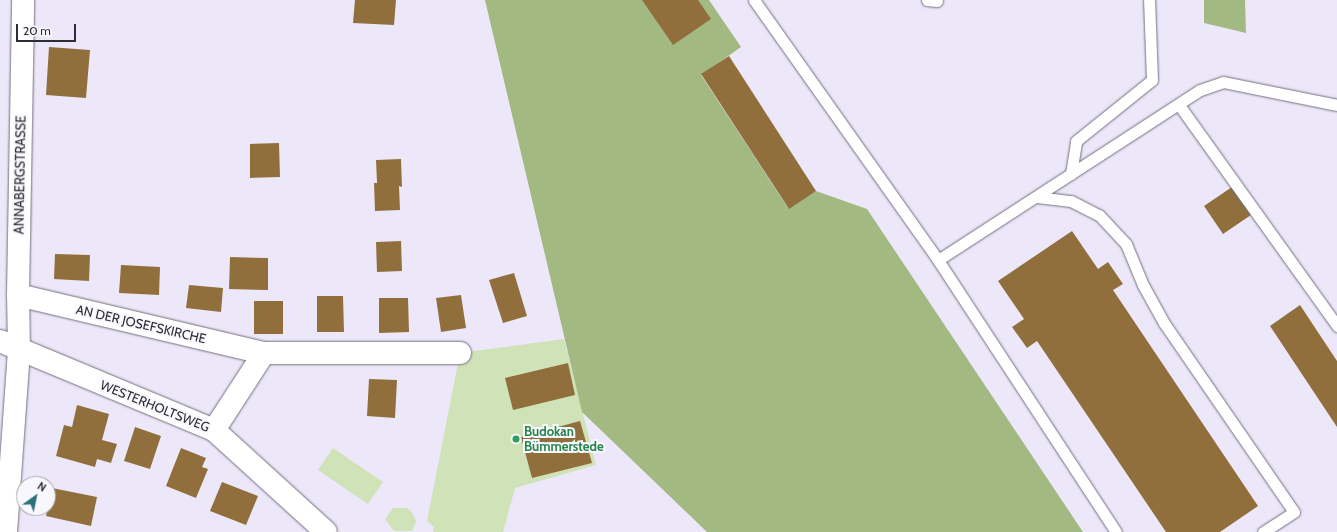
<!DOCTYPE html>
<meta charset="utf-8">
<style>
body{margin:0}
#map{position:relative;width:1337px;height:532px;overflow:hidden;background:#ede8f9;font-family:Cabin,sans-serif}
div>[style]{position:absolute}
.green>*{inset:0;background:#d0e2b8}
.forest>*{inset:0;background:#a2b982}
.building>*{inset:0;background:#906f3d}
.roads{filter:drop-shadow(0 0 1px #736f7e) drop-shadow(0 0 1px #736f7e)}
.lane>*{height:11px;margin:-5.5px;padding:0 5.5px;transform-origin:5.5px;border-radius:5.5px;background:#fff}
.street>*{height:22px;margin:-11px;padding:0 11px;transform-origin:11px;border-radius:11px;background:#fff}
.dots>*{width:11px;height:11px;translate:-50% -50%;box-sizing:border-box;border:2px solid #f9f7fe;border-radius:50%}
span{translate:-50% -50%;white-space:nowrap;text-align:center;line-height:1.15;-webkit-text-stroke:4px #f9f7fe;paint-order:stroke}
.street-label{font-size:13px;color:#2e2d33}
.leisure-label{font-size:13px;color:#27864d;font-weight:700}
.left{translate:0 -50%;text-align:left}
.north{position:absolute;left:16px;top:476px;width:40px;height:40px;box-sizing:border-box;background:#f9f7fe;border:1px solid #a8a6ad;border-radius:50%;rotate:33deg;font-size:11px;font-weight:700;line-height:16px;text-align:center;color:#2e2d33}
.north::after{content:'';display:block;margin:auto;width:14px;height:18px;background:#2b737c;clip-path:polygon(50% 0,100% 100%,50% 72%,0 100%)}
.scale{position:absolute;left:16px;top:24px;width:60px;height:18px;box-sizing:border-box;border:2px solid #2e2d33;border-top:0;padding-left:5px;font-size:12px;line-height:14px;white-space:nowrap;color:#2e2d33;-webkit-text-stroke:3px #f9f7fe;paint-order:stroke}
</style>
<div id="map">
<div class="green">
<i style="clip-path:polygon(564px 339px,596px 465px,515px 488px,503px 532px,433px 532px,434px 527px,427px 521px,460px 353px)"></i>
<i style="clip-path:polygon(333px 448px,383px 482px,368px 504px,318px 470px)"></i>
<i style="clip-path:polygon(393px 508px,407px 508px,413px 514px,416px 522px,412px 531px,394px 531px,385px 519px)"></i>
</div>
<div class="forest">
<i style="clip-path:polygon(485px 0,709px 0,741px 47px,701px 75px,788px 208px,816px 191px,867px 209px,1083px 532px,707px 532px,582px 412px)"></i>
<i style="clip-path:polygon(1204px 0,1245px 0,1246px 33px,1204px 23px)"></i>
</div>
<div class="building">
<i style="clip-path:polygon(355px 0,396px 0,394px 25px,353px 23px)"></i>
<i style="clip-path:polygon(642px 0,698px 0,711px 19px,673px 45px)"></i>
<i style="clip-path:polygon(49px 47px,90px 50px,86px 98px,46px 95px)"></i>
<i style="clip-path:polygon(729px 56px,816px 191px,789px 209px,701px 74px)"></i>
<i style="clip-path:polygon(279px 143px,280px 177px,250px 178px,250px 144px)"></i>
<i style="clip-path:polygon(401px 159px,402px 187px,399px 186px,400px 210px,375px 211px,374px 183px,377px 183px,376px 160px)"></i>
<i style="clip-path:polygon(1232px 187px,1251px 215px,1223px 234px,1204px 206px)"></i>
<i style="clip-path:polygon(1072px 231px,1098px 269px,1108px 262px,1123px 284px,1113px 290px,1258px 506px,1220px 532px,1166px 532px,1037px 341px,1027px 348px,1012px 327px,1024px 319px,998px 281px)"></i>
<i style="clip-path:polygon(401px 241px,402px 271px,377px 272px,376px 242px)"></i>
<i style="clip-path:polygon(55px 254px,90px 255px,89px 281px,54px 279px)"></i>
<i style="clip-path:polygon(230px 257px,268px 258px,268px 290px,229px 289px)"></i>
<i style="clip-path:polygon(121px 265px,160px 267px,159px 295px,119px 293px)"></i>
<i style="clip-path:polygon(514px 273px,527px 316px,503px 323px,489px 280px)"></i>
<i style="clip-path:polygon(189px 285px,223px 288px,221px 312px,186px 308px)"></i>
<i style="clip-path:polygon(461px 295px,466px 328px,441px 332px,436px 298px)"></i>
<i style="clip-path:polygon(317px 296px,343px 296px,344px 332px,317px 332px)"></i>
<i style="clip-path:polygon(379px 298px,408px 298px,409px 332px,379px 333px)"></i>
<i style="clip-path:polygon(254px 301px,283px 301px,283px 334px,254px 334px)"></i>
<i style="clip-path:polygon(1300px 305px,1337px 361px,1337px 427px,1270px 326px)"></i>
<i style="clip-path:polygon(568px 363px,575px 395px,513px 410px,505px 378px)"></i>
<i style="clip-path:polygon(369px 379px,397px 380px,395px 418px,367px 416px)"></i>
<i style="clip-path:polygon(77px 405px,109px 414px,102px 440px,117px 444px,111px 463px,97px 459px,95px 467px,56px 456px,64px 425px,72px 427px)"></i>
<i style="clip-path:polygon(580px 421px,592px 463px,532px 478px,521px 437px)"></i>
<i style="clip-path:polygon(135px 427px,161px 436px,150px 469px,124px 461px)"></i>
<i style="clip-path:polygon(181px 448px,206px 458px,202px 467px,208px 469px,196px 498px,166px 486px)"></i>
<i style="clip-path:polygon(222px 482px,258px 496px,246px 525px,210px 511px)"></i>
<i style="clip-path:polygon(52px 488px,97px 497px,91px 526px,46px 516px)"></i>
</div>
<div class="roads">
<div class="lane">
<i style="left:754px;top:0;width:319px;rotate:54.7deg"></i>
<i style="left:938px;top:260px;width:325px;rotate:56.8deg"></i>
<i style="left:927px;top:0;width:10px;rotate:6deg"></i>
<i style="left:1179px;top:105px;width:272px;rotate:54.4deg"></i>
<i style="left:1071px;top:174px;width:33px;rotate:-81deg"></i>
<i style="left:1076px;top:141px;width:97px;rotate:-38.8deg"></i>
<i style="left:1152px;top:80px;width:80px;rotate:-92.1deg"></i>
<i style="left:1037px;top:197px;width:34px;rotate:7deg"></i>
<i style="left:1071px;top:201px;width:31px;rotate:27deg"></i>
<i style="left:1099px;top:215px;width:40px;rotate:47deg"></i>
<i style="left:1126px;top:244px;width:44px;rotate:67.5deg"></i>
<i style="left:1143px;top:285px;width:43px;rotate:61.1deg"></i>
<i style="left:1164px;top:323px;width:229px;rotate:55.5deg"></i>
<i style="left:1294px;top:512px;width:37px;rotate:147deg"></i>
<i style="left:938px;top:260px;width:312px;rotate:-33deg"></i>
<i style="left:1200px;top:90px;width:24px;rotate:-19deg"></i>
<i style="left:1223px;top:82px;width:116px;rotate:11.4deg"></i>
</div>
<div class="street">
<i style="left:18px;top:295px;width:253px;rotate:13.3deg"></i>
<i style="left:264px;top:353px;width:92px;rotate:123deg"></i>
<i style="left:0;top:341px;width:232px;rotate:22.6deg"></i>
<i style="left:214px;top:430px;width:151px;rotate:42.3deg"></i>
<i style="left:264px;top:353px;width:196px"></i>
<i style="left:6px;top:532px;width:182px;rotate:-85.9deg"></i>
<i style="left:19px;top:350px;width:55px;rotate:-91deg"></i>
<i style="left:18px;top:295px;width:295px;rotate:-89deg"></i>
</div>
</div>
<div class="dots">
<i style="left:516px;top:439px;background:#2e9e5b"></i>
</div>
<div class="street-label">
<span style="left:20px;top:175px;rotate:-89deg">ANNABERGSTRASSE</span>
<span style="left:141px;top:324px;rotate:13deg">AN DER JOSEFSKIRCHE</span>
<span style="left:155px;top:406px;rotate:22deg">WESTERHOLTSWEG</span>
</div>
<div class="leisure-label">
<span class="left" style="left:524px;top:439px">Budokan<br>Bümmerstede</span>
</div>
<div class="north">N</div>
<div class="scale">20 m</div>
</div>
